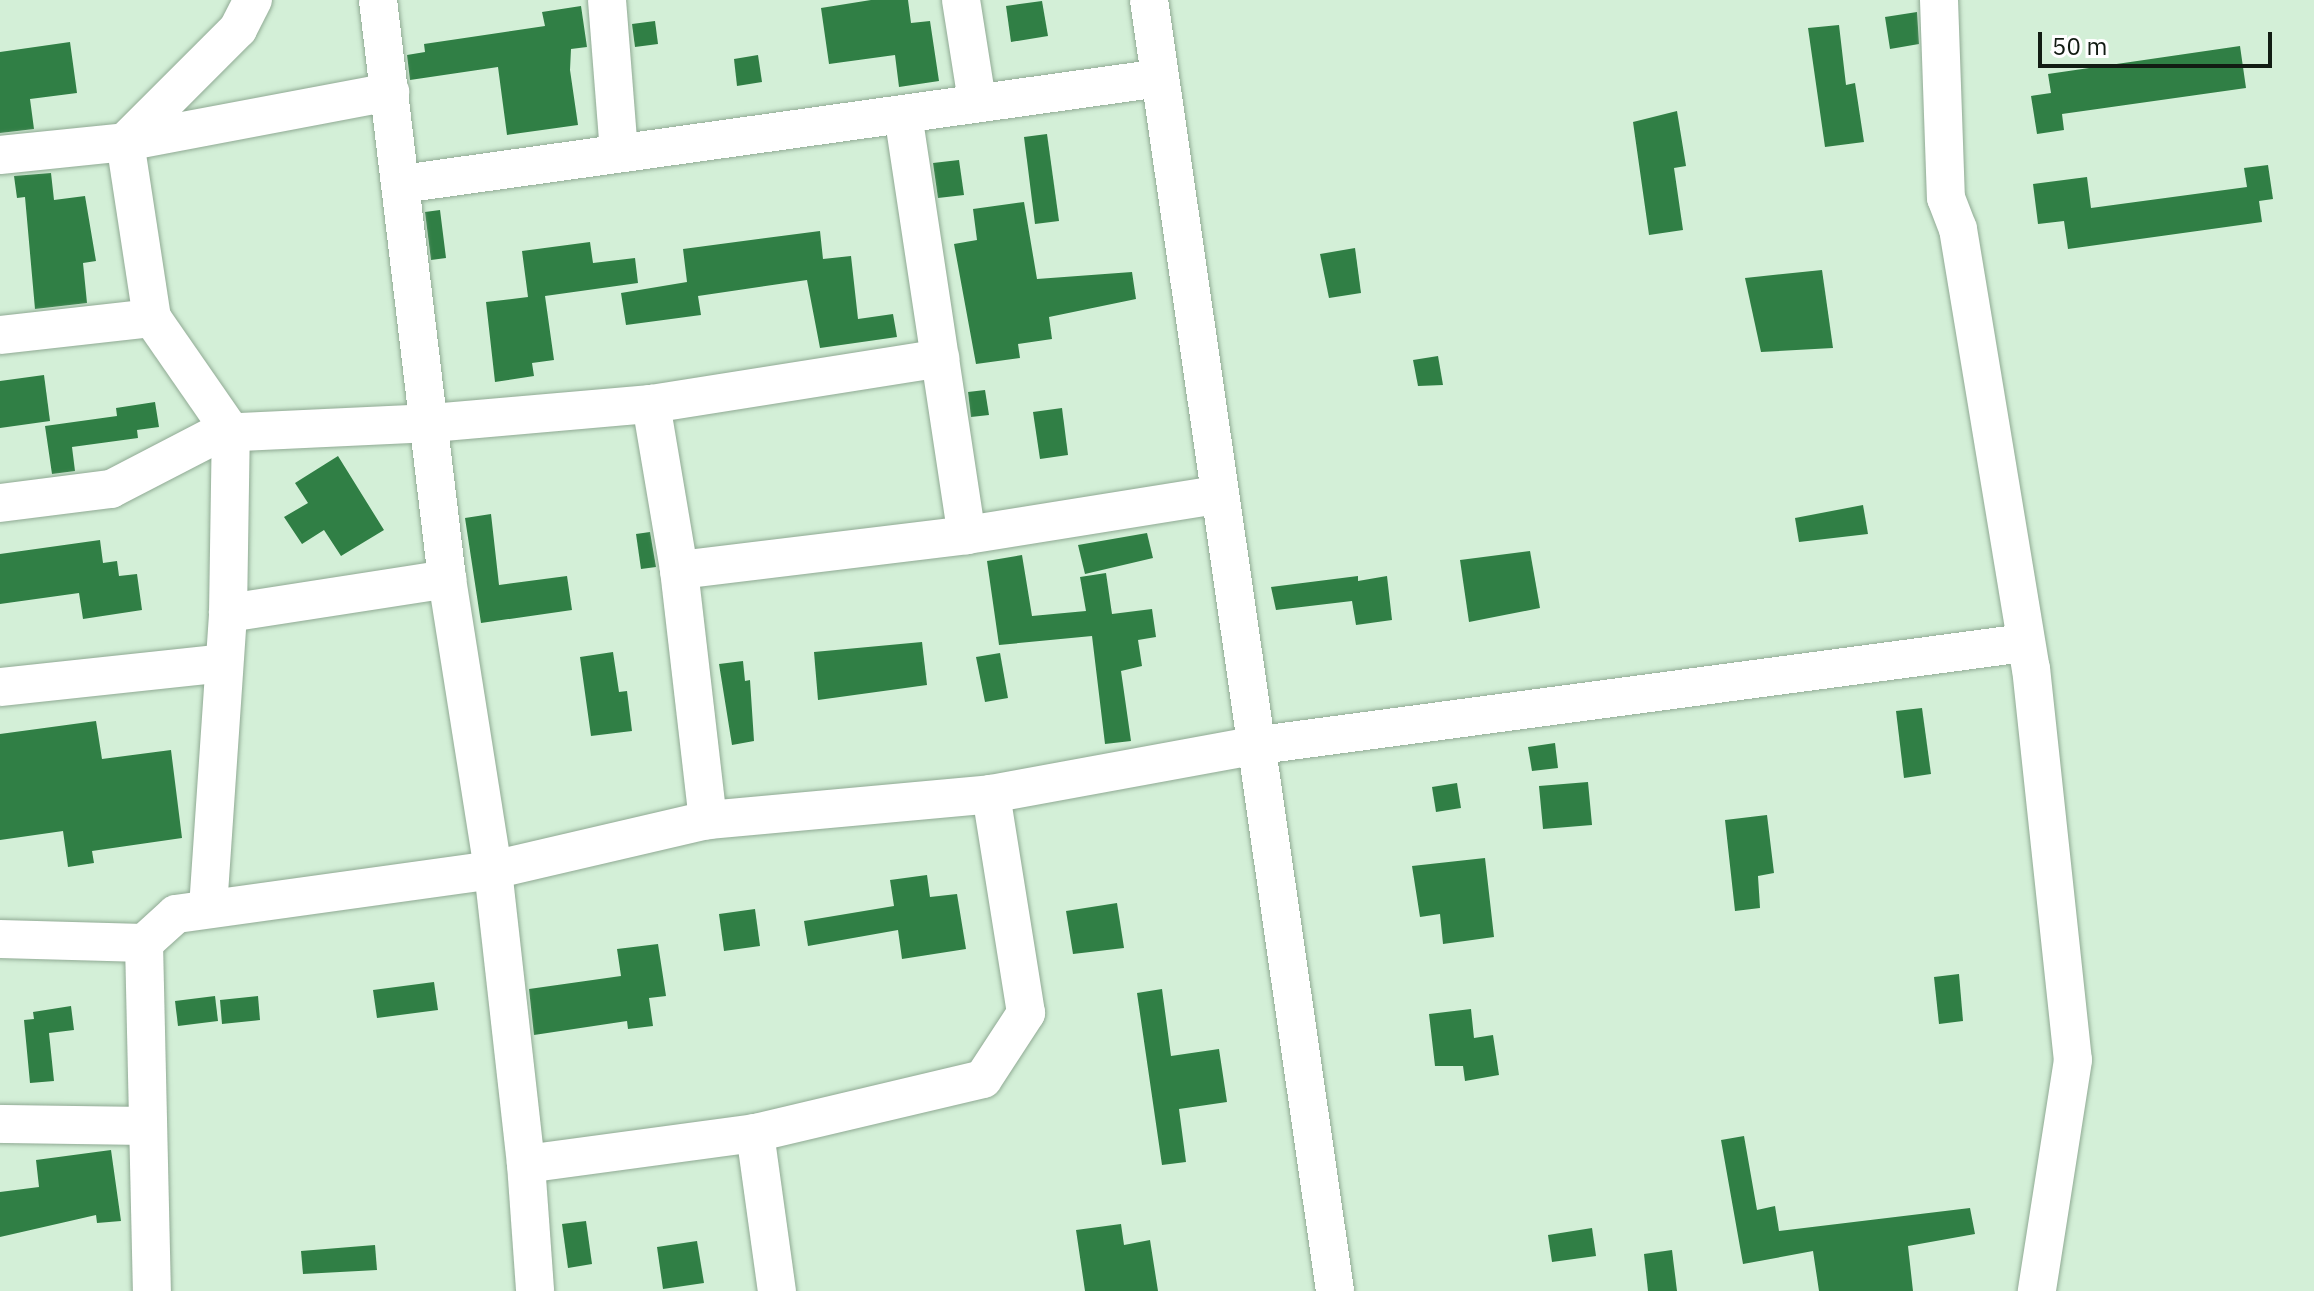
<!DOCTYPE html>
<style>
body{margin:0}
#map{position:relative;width:2314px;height:1291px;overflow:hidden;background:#d3efd7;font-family:"IBM Plex Sans",sans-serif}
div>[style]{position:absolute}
.building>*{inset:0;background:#307f45}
.roads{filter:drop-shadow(0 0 2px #90aa94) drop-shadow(0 0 2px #90aa94)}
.minor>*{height:38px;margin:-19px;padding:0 19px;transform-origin:19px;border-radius:19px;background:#fff}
span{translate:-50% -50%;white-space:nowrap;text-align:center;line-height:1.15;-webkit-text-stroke:6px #fff;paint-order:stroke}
.scale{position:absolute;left:2038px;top:32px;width:234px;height:36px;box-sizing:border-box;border:4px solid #121c13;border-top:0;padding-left:10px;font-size:24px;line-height:28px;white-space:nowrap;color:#121c13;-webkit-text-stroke:6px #fff;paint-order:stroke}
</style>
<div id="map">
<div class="building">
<i style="clip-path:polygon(871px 0,908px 0,911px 23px,930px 21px,939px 81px,899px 87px,895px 55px,829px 64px,821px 8px)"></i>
<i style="clip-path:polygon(1042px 1px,1048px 36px,1011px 42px,1006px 6px)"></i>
<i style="clip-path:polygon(581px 6px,587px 47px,571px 49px,570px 70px,578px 125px,507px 135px,498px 67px,410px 80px,407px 55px,425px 52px,424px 44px,545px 26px,542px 12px)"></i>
<i style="clip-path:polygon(1917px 12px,1919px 44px,1890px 49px,1885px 17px)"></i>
<i style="clip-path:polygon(655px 21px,658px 44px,635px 47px,632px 24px)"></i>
<i style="clip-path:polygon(1839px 25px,1846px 85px,1855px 83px,1864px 142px,1825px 147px,1808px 28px)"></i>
<i style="clip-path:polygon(70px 42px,77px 93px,30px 99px,34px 129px,0 133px,0 52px)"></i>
<i style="clip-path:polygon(2240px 46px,2246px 88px,2062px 114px,2064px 130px,2037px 134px,2031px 96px,2051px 93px,2048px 74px)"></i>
<i style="clip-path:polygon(758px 55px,762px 82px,737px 86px,734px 59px)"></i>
<i style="clip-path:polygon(1677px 111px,1686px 166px,1674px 168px,1683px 230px,1649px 235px,1633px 122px)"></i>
<i style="clip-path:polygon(1047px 134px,1059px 221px,1035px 224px,1024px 137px)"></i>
<i style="clip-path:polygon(959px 160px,964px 195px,938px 198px,933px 163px)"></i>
<i style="clip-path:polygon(2268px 165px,2273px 199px,2259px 201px,2262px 222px,2068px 249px,2064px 221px,2038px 224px,2033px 184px,2087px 177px,2091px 208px,2247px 187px,2244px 168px)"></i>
<i style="clip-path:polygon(51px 173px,54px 200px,85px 196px,96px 261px,83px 263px,87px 303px,35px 309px,25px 197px,17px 198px,14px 176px)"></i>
<i style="clip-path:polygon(1024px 202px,1037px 279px,1132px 272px,1136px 299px,1049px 317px,1052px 339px,1018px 344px,1020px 358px,976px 364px,954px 244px,977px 240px,973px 209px)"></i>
<i style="clip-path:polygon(440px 210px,446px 258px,431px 260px,425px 212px)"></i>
<i style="clip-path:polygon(820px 231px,823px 259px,851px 256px,858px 319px,893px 314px,897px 337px,820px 348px,807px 280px,698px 296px,701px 315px,626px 325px,621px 293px,687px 282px,683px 249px)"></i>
<i style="clip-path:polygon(590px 242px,593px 263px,635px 258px,638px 283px,545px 296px,554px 360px,532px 363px,534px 376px,495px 382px,486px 302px,528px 297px,522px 251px)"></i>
<i style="clip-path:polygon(1355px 248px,1361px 293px,1329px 298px,1320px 254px)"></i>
<i style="clip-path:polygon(1822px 270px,1833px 348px,1761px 352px,1745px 278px)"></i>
<i style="clip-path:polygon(1438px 356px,1443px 385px,1418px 386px,1413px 360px)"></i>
<i style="clip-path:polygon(44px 375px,50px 421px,0 428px,0 381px)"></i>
<i style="clip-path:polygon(985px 390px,989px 415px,971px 417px,968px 392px)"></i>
<i style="clip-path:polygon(155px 402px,159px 427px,137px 430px,138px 438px,72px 447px,75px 471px,52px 474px,45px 426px,117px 416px,116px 408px)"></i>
<i style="clip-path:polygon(1062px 408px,1068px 455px,1040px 459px,1033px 412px)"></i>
<i style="clip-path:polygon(338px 456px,384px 530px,341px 556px,324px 530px,302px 544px,284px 517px,308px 503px,295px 483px)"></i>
<i style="clip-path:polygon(1863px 505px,1868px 534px,1799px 542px,1795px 518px)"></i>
<i style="clip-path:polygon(491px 514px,499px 585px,567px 576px,572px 610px,481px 623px,465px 518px)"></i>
<i style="clip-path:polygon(650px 532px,656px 567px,641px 569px,636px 534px)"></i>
<i style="clip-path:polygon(1147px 533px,1153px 558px,1085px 574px,1078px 545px)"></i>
<i style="clip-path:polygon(100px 540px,103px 563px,117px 561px,119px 576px,137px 574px,142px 610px,83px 619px,79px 593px,0 604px,0 554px)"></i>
<i style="clip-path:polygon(1530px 551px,1540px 608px,1469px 622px,1460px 560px)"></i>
<i style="clip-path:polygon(1022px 555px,1032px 616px,1086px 611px,1080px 577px,1106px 573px,1112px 614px,1152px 609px,1156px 637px,1138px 640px,1142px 666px,1121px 671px,1131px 741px,1105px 744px,1092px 636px,999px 645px,987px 561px)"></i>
<i style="clip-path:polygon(1358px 576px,1358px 581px,1387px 576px,1392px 620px,1356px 625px,1352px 601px,1276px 610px,1271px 587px)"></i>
<i style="clip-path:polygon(922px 642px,927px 685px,818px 700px,814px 652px)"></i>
<i style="clip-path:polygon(613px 652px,619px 692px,627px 691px,632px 731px,591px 736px,580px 657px)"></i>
<i style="clip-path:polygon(1000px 653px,1008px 698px,985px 702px,976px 657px)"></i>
<i style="clip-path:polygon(743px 661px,745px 681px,750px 680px,754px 741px,732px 745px,719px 664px)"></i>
<i style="clip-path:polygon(1922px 708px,1931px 774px,1904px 778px,1896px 711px)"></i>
<i style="clip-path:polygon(96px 721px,102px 759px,171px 750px,182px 838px,92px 851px,94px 863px,68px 867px,63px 831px,0 840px,0 734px)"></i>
<i style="clip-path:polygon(1555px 743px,1558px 768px,1532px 771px,1528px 747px)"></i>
<i style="clip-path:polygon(1588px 782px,1592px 825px,1543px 829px,1539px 786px)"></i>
<i style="clip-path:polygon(1457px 783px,1461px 808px,1436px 812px,1432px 787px)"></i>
<i style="clip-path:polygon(1767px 815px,1774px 873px,1758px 876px,1760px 908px,1735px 911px,1725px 820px)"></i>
<i style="clip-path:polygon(1485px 858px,1494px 937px,1443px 944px,1440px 914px,1420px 917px,1412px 866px)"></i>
<i style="clip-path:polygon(927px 875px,930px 897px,957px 894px,966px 949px,902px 959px,898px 930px,808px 946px,804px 921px,894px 906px,890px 880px)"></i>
<i style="clip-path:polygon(1117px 903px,1124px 948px,1073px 954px,1066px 911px)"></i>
<i style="clip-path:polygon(755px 909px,760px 946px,724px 951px,719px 914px)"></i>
<i style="clip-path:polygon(658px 944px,666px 996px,649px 998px,653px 1026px,628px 1029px,627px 1021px,534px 1035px,529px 989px,621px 976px,617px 949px)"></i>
<i style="clip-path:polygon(1959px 974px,1963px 1021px,1939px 1024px,1934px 977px)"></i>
<i style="clip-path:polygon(434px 982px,438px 1010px,377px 1018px,373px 990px)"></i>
<i style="clip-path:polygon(1162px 989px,1171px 1056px,1219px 1049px,1227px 1102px,1179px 1109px,1186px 1162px,1162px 1165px,1137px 993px)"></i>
<i style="clip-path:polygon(215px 996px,218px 1021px,178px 1026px,175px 1001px)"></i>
<i style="clip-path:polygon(258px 996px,260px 1020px,222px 1024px,220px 1000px)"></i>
<i style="clip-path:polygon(71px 1006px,74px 1030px,49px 1033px,54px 1081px,30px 1083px,24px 1020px,34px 1019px,33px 1012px)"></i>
<i style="clip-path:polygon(1471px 1009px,1474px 1038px,1493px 1035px,1499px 1075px,1465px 1081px,1463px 1066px,1435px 1066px,1429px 1014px)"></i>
<i style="clip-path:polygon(1744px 1136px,1757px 1210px,1775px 1206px,1779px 1231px,1970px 1208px,1975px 1234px,1908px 1246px,1913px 1291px,1819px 1291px,1813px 1251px,1743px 1264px,1721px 1140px)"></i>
<i style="clip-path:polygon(111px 1150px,121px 1221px,97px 1223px,96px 1215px,0 1237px,0 1192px,39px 1187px,36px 1160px)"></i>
<i style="clip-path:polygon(586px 1221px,592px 1264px,568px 1268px,562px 1224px)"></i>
<i style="clip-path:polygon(1121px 1224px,1124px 1245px,1150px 1240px,1158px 1291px,1085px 1291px,1076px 1230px)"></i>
<i style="clip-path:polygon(1592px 1228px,1596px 1256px,1552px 1262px,1548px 1235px)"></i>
<i style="clip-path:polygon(697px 1241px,704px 1283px,663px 1289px,657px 1247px)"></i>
<i style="clip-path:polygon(375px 1245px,377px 1270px,303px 1274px,301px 1251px)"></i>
<i style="clip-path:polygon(1672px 1250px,1677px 1291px,1648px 1291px,1644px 1254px)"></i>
</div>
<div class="roads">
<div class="minor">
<i style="left:378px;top:0;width:583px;rotate:83.2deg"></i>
<i style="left:447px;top:579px;width:295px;rotate:81deg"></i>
<i style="left:493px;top:870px;width:296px;rotate:83.6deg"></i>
<i style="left:526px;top:1164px;width:231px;rotate:-7.7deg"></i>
<i style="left:755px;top:1133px;width:160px;rotate:82.1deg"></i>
<i style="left:607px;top:0;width:153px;rotate:85.5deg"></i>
<i style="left:961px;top:0;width:102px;rotate:81deg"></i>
<i style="left:1149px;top:0;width:1304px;rotate:81.8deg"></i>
<i style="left:1939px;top:0;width:198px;rotate:88deg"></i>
<i style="left:1946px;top:198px;width:33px;rotate:69deg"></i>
<i style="left:1958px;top:229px;width:445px;rotate:80.6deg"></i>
<i style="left:2031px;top:668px;width:394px;rotate:83.9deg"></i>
<i style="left:2073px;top:1060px;width:234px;rotate:98.9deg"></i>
<i style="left:903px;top:114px;width:426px;rotate:81.4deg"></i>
<i style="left:0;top:155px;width:126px;rotate:-5.9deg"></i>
<i style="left:125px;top:142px;width:270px;rotate:-10.7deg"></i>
<i style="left:402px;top:184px;width:765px;rotate:-7.96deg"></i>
<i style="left:0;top:335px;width:153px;rotate:-6.4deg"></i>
<i style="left:651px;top:404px;width:168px;rotate:80.4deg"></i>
<i style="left:679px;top:570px;width:252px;rotate:83.4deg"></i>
<i style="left:0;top:503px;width:112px;rotate:-7.2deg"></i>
<i style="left:111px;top:489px;width:122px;rotate:-27.4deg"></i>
<i style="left:219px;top:433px;width:213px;rotate:-2.7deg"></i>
<i style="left:432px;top:423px;width:220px;rotate:-5deg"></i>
<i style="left:651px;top:404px;width:293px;rotate:-9deg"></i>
<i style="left:679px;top:570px;width:290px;rotate:-6.9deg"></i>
<i style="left:967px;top:535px;width:254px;rotate:-9.1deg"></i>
<i style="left:228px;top:613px;width:222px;rotate:-8.8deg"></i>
<i style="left:0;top:687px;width:225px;rotate:-6.1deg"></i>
<i style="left:208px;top:908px;width:296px;rotate:-86.1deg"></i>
<i style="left:228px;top:613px;width:181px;rotate:-89.1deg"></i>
<i style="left:231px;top:432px;width:139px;rotate:-124.7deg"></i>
<i style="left:152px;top:318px;width:178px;rotate:-98.7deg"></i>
<i style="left:125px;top:142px;width:160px;rotate:-45deg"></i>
<i style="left:238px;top:29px;width:33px;rotate:-63deg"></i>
<i style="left:0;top:939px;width:144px;rotate:1.6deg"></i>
<i style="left:144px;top:943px;width:43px;rotate:-42.2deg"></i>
<i style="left:176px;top:914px;width:320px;rotate:-7.9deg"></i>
<i style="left:493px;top:870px;width:221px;rotate:-13.1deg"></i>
<i style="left:708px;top:820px;width:284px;rotate:-5.2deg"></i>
<i style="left:991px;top:794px;width:266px;rotate:-10.4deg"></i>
<i style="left:1253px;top:746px;width:778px;rotate:-7.61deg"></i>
<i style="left:144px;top:943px;width:348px;rotate:88.7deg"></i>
<i style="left:0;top:1124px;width:144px;rotate:0.8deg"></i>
<i style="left:755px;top:1133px;width:234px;rotate:-13.3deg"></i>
<i style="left:983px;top:1079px;width:79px;rotate:-56.9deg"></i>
<i style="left:1026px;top:1013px;width:222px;rotate:-99.1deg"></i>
<i style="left:526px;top:1164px;width:127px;rotate:85.9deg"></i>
</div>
</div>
<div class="scale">50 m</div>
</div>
